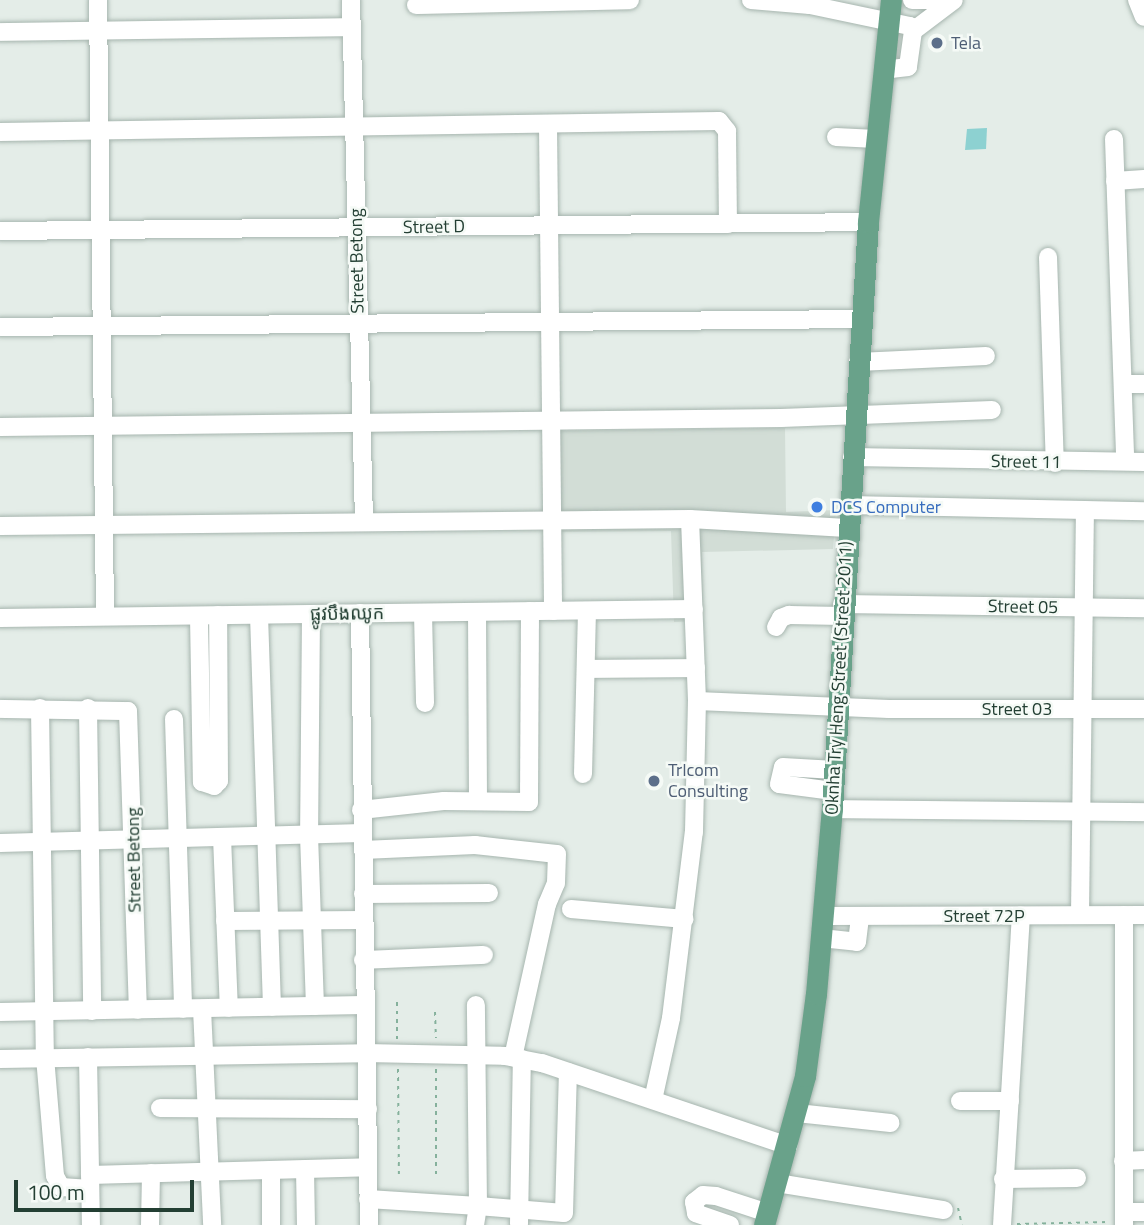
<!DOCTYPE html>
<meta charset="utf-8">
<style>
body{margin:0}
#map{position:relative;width:1144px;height:1225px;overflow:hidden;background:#e4ede8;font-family:"Titillium Web","Noto Sans Khmer",sans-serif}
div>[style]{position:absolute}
.built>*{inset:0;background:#d2ddd6}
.water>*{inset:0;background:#8dd1d1}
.path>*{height:2px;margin-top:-1px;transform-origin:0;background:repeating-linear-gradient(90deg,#85b19c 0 3.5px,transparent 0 8.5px)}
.roads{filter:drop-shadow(0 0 2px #a6b5ae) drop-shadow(0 0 2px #a6b5ae)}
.minor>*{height:18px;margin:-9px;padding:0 9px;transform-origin:9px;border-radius:9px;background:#fff}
.major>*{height:21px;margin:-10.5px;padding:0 10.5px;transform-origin:10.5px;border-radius:10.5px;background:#69a28a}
.dots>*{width:19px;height:19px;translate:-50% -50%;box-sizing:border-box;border:4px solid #f5faf6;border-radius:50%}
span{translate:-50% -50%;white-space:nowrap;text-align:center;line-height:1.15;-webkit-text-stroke:5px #f5faf6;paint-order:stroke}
.service-label{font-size:18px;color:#4e5e75}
.left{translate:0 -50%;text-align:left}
.street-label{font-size:18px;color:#233f33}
.shop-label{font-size:18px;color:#366cbe}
.scale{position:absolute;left:14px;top:1180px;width:180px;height:32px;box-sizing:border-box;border:4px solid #233f33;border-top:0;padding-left:9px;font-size:21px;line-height:24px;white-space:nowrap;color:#233f33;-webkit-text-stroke:5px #f5faf6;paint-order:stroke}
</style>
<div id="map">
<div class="built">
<i style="clip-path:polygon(785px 428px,786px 512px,836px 510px,833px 549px,702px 552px,703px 621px,674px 622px,671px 531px,547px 532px,546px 431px)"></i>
</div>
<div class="water">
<i style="clip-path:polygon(987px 128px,986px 149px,965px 150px,967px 129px)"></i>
</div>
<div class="path">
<i style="left:397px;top:1002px;width:37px;rotate:90deg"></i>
<i style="left:435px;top:1012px;width:26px;rotate:88deg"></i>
<i style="left:398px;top:1069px;width:105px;rotate:89.5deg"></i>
<i style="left:436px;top:1069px;width:105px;rotate:90deg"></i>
<i style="left:958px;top:1208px;width:17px;rotate:77deg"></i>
<i style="left:1017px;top:1224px;width:92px;rotate:-1.2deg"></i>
</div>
<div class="roads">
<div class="minor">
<i style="left:98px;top:0;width:616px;rotate:89.35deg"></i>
<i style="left:351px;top:0;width:522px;rotate:88.57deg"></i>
<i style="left:751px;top:0;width:59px;rotate:4.8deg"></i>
<i style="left:810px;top:5px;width:102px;rotate:11.9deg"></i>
<i style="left:910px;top:26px;width:6px;rotate:59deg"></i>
<i style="left:913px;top:31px;width:36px;rotate:98deg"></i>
<i style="left:908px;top:67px;width:24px;rotate:173deg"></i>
<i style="left:912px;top:0;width:21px"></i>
<i style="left:1137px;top:0;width:18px;rotate:68deg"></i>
<i style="left:416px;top:5px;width:214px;rotate:-1.3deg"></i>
<i style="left:913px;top:31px;width:51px;rotate:-37.1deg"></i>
<i style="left:0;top:32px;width:351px;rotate:-0.8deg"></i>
<i style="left:548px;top:125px;width:486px;rotate:89.4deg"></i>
<i style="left:0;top:132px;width:719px;rotate:-0.88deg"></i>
<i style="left:719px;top:121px;width:13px;rotate:51deg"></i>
<i style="left:727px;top:131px;width:93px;rotate:89.4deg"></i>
<i style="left:836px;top:137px;width:40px;rotate:2.9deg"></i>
<i style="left:1114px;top:139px;width:322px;rotate:88deg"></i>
<i style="left:1115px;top:181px;width:29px;rotate:-4deg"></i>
<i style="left:0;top:231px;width:868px;rotate:-0.59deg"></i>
<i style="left:1048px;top:257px;width:206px;rotate:88.1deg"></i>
<i style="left:0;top:327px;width:861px;rotate:-0.53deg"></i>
<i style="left:858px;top:362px;width:128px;rotate:-2.7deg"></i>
<i style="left:1124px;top:384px;width:20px"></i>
<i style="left:0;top:427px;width:781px;rotate:-0.66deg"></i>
<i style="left:781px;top:418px;width:211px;rotate:-2.2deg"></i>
<i style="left:852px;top:457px;width:292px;rotate:1deg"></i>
<i style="left:849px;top:505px;width:295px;rotate:1.2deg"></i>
<i style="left:0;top:526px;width:690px;rotate:-0.58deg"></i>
<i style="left:690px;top:519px;width:157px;rotate:3.3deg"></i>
<i style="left:842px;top:604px;width:302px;rotate:0.8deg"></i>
<i style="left:477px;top:612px;width:188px;rotate:89.7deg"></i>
<i style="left:360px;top:613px;width:612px;rotate:89.16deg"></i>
<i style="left:423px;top:613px;width:90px;rotate:88.7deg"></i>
<i style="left:311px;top:614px;width:221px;rotate:90.5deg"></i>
<i style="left:309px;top:835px;width:171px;rotate:88deg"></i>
<i style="left:259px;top:615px;width:392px;rotate:88.1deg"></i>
<i style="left:199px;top:616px;width:166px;rotate:89deg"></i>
<i style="left:202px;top:782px;width:13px;rotate:18deg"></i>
<i style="left:214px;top:786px;width:7px;rotate:-45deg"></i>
<i style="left:219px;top:781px;width:166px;rotate:-90.3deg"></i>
<i style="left:0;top:618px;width:694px;rotate:-0.74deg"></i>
<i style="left:776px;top:627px;width:10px;rotate:-61deg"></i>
<i style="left:781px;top:618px;width:9px;rotate:-21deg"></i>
<i style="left:789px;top:615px;width:53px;rotate:1.1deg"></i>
<i style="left:587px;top:669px;width:109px;rotate:-0.5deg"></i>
<i style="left:697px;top:701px;width:192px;rotate:2.4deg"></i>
<i style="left:889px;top:709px;width:255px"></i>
<i style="left:40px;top:708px;width:349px;rotate:89.2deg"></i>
<i style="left:45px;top:1057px;width:119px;rotate:85.2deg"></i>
<i style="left:55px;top:1176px;width:13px;rotate:61deg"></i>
<i style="left:61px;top:1187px;width:29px;rotate:4deg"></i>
<i style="left:88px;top:708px;width:303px;rotate:89.2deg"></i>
<i style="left:0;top:709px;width:128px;rotate:0.9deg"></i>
<i style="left:128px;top:711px;width:299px;rotate:88.1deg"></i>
<i style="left:174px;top:719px;width:290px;rotate:88.2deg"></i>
<i style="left:583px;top:774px;width:163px;rotate:-88.6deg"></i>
<i style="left:833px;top:791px;width:54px;rotate:-172.6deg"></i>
<i style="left:779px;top:784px;width:17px;rotate:-77deg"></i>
<i style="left:783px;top:767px;width:52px;rotate:3.3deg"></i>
<i style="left:832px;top:809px;width:312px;rotate:0.6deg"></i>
<i style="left:361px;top:810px;width:83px;rotate:-6.2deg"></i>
<i style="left:444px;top:801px;width:85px;rotate:0.7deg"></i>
<i style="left:529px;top:802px;width:191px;rotate:-89.7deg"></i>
<i style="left:222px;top:837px;width:171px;rotate:87.7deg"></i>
<i style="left:0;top:843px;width:362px;rotate:-1.6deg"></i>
<i style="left:363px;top:850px;width:112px;rotate:-2.6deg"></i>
<i style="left:475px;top:845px;width:82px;rotate:6.3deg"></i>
<i style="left:557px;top:854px;width:29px;rotate:92deg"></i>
<i style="left:556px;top:883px;width:23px;rotate:113deg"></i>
<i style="left:547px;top:904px;width:157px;rotate:102.5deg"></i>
<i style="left:363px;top:894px;width:126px;rotate:-0.5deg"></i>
<i style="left:571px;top:909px;width:114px;rotate:5deg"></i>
<i style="left:1080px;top:915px;width:405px;rotate:-89.3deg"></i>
<i style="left:824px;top:916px;width:320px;rotate:-0.2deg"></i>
<i style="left:225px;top:921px;width:138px;rotate:-0.4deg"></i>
<i style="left:821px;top:938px;width:36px;rotate:6deg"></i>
<i style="left:857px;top:942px;width:25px;rotate:-83deg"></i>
<i style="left:363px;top:960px;width:121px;rotate:-2.4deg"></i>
<i style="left:202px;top:1009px;width:216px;rotate:87.3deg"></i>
<i style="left:0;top:1012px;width:363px;rotate:-1.1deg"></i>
<i style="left:88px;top:1057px;width:168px;rotate:89deg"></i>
<i style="left:0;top:1059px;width:365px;rotate:-0.9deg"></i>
<i style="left:365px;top:1053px;width:140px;rotate:1.2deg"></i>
<i style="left:505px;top:1056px;width:38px;rotate:11deg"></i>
<i style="left:542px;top:1063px;width:260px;rotate:18.6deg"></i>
<i style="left:653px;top:1100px;width:84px;rotate:-77.6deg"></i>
<i style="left:671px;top:1018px;width:187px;rotate:-83deg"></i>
<i style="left:694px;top:832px;width:131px;rotate:-88.7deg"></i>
<i style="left:697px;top:701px;width:182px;rotate:-92.2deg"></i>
<i style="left:960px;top:1101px;width:50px"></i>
<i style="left:160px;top:1108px;width:208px;rotate:0.3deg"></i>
<i style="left:797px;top:1113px;width:94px;rotate:6.1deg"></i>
<i style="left:1123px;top:1161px;width:21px;rotate:-3deg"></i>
<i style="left:305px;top:1169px;width:56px;rotate:89deg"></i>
<i style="left:90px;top:1175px;width:278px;rotate:-1.6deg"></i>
<i style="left:1003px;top:1179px;width:74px;rotate:-0.8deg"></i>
<i style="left:777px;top:1183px;width:169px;rotate:9.2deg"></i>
<i style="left:368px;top:1199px;width:110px;rotate:3.6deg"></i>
<i style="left:478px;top:1206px;width:201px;rotate:-90.6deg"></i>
<i style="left:1124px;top:1212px;width:20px"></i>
<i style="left:519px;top:1224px;width:165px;rotate:-89deg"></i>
<i style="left:150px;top:1225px;width:52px;rotate:-88.9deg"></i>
<i style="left:271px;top:1225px;width:55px;rotate:-90deg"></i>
<i style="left:475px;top:1225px;width:19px;rotate:-81deg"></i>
<i style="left:478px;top:1206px;width:86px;rotate:4.7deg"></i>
<i style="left:564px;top:1213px;width:141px;rotate:-88.4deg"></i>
<i style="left:730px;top:1225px;width:36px;rotate:-161deg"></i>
<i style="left:696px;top:1213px;width:11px;rotate:-100deg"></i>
<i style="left:694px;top:1202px;width:11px;rotate:-38deg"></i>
<i style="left:703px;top:1195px;width:13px;rotate:4deg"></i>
<i style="left:716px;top:1196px;width:55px;rotate:18.1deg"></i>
<i style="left:1002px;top:1225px;width:310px;rotate:-86.5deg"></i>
<i style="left:1124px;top:1225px;width:310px;rotate:-90deg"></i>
</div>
<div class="major">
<i style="left:764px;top:1225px;width:155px;rotate:-74.6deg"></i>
<i style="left:805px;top:1076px;width:83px;rotate:-82.4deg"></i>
<i style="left:816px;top:994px;width:186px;rotate:-85.1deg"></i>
<i style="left:832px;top:809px;width:588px;rotate:-86.49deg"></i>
<i style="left:868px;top:222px;width:223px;rotate:-84.1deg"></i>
</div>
</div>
<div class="dots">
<i style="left:937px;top:43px;background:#5c6f8a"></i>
<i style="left:817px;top:507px;background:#3f7fe0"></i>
<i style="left:654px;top:781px;background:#5c6f8a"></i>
</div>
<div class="service-label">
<span class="left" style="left:951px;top:43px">Tela</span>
<span class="left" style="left:668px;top:781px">TrIcom<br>Consulting</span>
</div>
<div class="street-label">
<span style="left:434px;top:227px;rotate:-1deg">Street D</span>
<span style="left:357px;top:261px;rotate:-91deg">Street Betong</span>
<span style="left:1026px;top:462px;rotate:1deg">Street 11</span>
<span style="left:1023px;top:607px;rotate:1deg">Street 05</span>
<span style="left:347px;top:614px;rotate:-1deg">ផ្លូវបឹងឈូក</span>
<span style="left:839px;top:678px;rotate:-87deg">Oknha Try Heng Street (Street 2011)</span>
<span style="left:1017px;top:709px">Street 03</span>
<span style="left:134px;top:860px;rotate:-91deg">Street Betong</span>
<span style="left:984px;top:916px">Street 72P</span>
</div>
<div class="shop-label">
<span class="left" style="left:831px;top:507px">DCS Computer</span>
</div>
<div class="scale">100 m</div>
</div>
